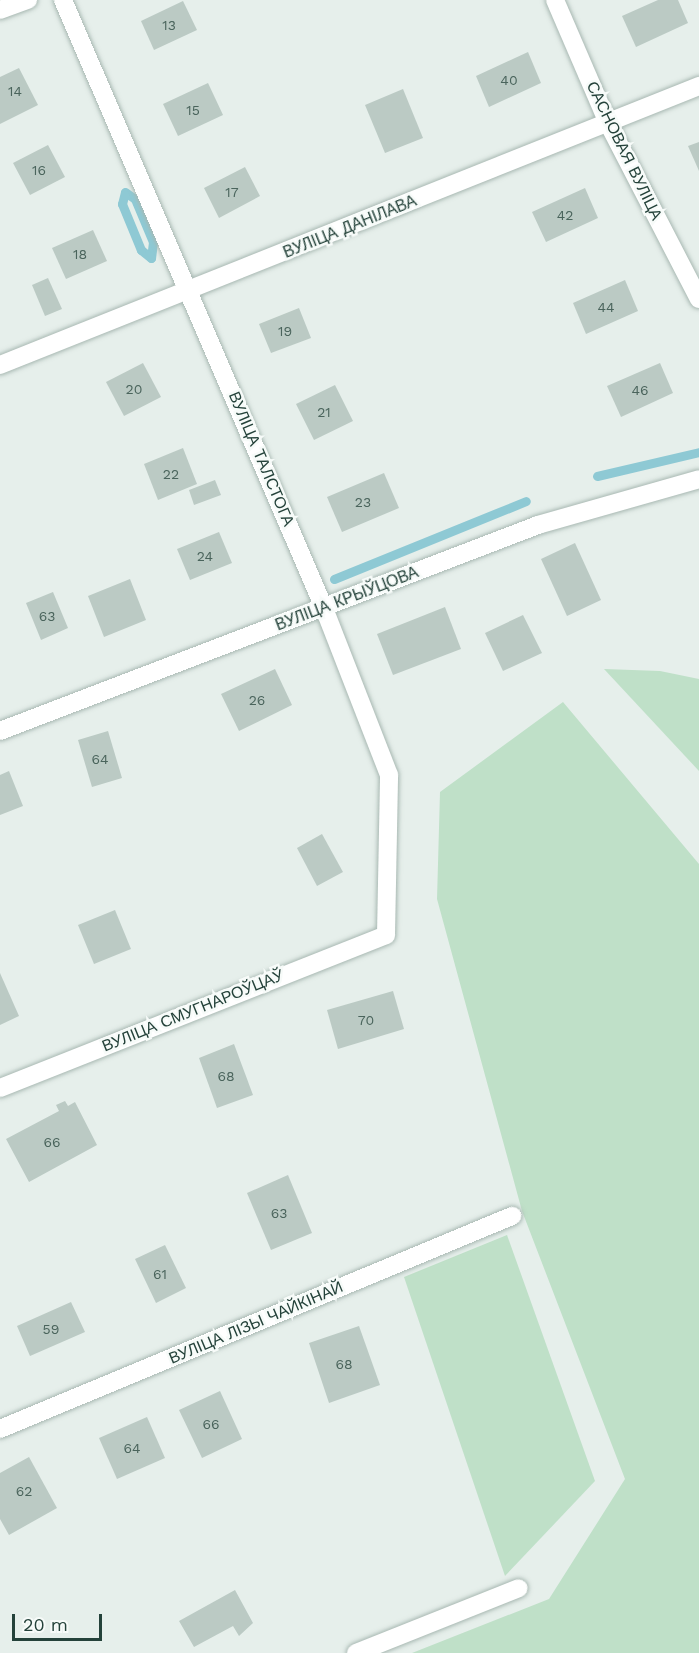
<!DOCTYPE html>
<meta charset="utf-8">
<style>
body{margin:0}
#map{position:relative;width:699px;height:1653px;overflow:hidden;background:#e6efeb;font-family:"Work Sans",sans-serif}
div>[style]{position:absolute}
.green>*{inset:0;background:#bfe0c8}
.stream>*{height:9px;margin:-4.5px;padding:0 4.5px;transform-origin:4.5px;border-radius:4.5px;background:#8ec9d4}
.building>*{inset:0;background:#bbcac4}
.roads{filter:drop-shadow(0 0 2px #a8b8b2) drop-shadow(0 0 2px #a8b8b2)}
.street>*{height:18px;margin:-9px;padding:0 9px;transform-origin:9px;border-radius:9px;background:#fff}
span{translate:-50% -50%;white-space:nowrap;text-align:center;line-height:1.15;-webkit-text-stroke:5px #f7fbf9;paint-order:stroke}
.number-label{font-size:14px;color:#4a645c}
.number-label span{-webkit-text-stroke-width:0}
.street-label{font-size:16px;color:#24423a}
.scale{position:absolute;left:12px;top:1614px;width:90px;height:27px;box-sizing:border-box;border:3px solid #24423a;border-top:0;padding-left:8px;font-size:18px;line-height:21px;white-space:nowrap;color:#24423a;-webkit-text-stroke:4px #f7fbf9;paint-order:stroke}
</style>
<div id="map">
<div class="green">
<i style="clip-path:polygon(604px 669px,660px 671px,699px 679px,699px 771px)"></i>
<i style="clip-path:polygon(563px 702px,699px 864px,699px 1653px,412px 1653px,549px 1599px,625px 1479px,522px 1211px,437px 899px,440px 792px)"></i>
<i style="clip-path:polygon(507px 1235px,595px 1481px,505px 1576px,404px 1277px)"></i>
</div>
<div class="stream">
<i style="left:125px;top:192px;width:12px;rotate:35deg"></i>
<i style="left:135px;top:199px;width:47px;rotate:67.3deg"></i>
<i style="left:153px;top:242px;width:16px;rotate:97deg"></i>
<i style="left:151px;top:258px;width:13px;rotate:-141deg"></i>
<i style="left:141px;top:250px;width:50px;rotate:-112.4deg"></i>
<i style="left:122px;top:204px;width:12px;rotate:-76deg"></i>
<i style="left:597px;top:476px;width:105px;rotate:-13.2deg"></i>
<i style="left:334px;top:579px;width:207px;rotate:-22.1deg"></i>
</div>
<div class="building">
<i style="clip-path:polygon(658px 0,678px 0,688px 23px,636px 47px,622px 16px)"></i>
<i style="clip-path:polygon(183px 1px,197px 30px,154px 50px,141px 21px)"></i>
<i style="clip-path:polygon(528px 52px,541px 83px,489px 107px,476px 76px)"></i>
<i style="clip-path:polygon(19px 68px,38px 105px,0 124px,0 77px)"></i>
<i style="clip-path:polygon(208px 83px,223px 115px,178px 136px,163px 104px)"></i>
<i style="clip-path:polygon(403px 89px,423px 138px,385px 153px,365px 105px)"></i>
<i style="clip-path:polygon(699px 142px,699px 171px,688px 146px)"></i>
<i style="clip-path:polygon(48px 145px,65px 177px,30px 195px,13px 163px)"></i>
<i style="clip-path:polygon(245px 167px,260px 196px,219px 218px,204px 188px)"></i>
<i style="clip-path:polygon(585px 188px,598px 218px,546px 242px,532px 212px)"></i>
<i style="clip-path:polygon(93px 230px,107px 261px,66px 279px,52px 248px)"></i>
<i style="clip-path:polygon(48px 278px,62px 309px,45px 316px,32px 285px)"></i>
<i style="clip-path:polygon(625px 280px,638px 311px,586px 334px,573px 303px)"></i>
<i style="clip-path:polygon(299px 308px,311px 338px,271px 353px,259px 324px)"></i>
<i style="clip-path:polygon(143px 363px,161px 397px,124px 416px,106px 382px)"></i>
<i style="clip-path:polygon(660px 363px,673px 393px,621px 417px,607px 386px)"></i>
<i style="clip-path:polygon(335px 385px,353px 421px,314px 440px,296px 404px)"></i>
<i style="clip-path:polygon(183px 448px,197px 484px,158px 500px,144px 464px)"></i>
<i style="clip-path:polygon(384px 473px,399px 508px,342px 532px,327px 497px)"></i>
<i style="clip-path:polygon(215px 480px,221px 495px,194px 505px,189px 490px)"></i>
<i style="clip-path:polygon(219px 532px,232px 563px,190px 580px,177px 549px)"></i>
<i style="clip-path:polygon(575px 543px,601px 600px,567px 616px,541px 559px)"></i>
<i style="clip-path:polygon(130px 579px,146px 620px,104px 637px,88px 596px)"></i>
<i style="clip-path:polygon(53px 592px,68px 628px,41px 640px,26px 603px)"></i>
<i style="clip-path:polygon(445px 607px,461px 649px,393px 675px,377px 634px)"></i>
<i style="clip-path:polygon(523px 615px,542px 653px,503px 671px,485px 633px)"></i>
<i style="clip-path:polygon(275px 669px,292px 705px,239px 731px,221px 694px)"></i>
<i style="clip-path:polygon(108px 731px,122px 778px,92px 787px,78px 740px)"></i>
<i style="clip-path:polygon(9px 771px,23px 806px,0 815px,0 775px)"></i>
<i style="clip-path:polygon(322px 834px,343px 872px,317px 886px,297px 848px)"></i>
<i style="clip-path:polygon(115px 910px,131px 949px,94px 964px,78px 925px)"></i>
<i style="clip-path:polygon(0 973px,19px 1016px,0 1025px)"></i>
<i style="clip-path:polygon(393px 991px,404px 1029px,338px 1049px,327px 1010px)"></i>
<i style="clip-path:polygon(234px 1044px,253px 1095px,217px 1108px,199px 1058px)"></i>
<i style="clip-path:polygon(65px 1101px,68px 1106px,75px 1102px,97px 1145px,29px 1182px,6px 1139px,59px 1111px,56px 1105px)"></i>
<i style="clip-path:polygon(288px 1175px,312px 1233px,271px 1250px,247px 1193px)"></i>
<i style="clip-path:polygon(165px 1245px,186px 1288px,156px 1303px,135px 1259px)"></i>
<i style="clip-path:polygon(71px 1302px,85px 1332px,30px 1356px,17px 1326px)"></i>
<i style="clip-path:polygon(359px 1326px,380px 1385px,329px 1403px,309px 1343px)"></i>
<i style="clip-path:polygon(220px 1391px,242px 1439px,202px 1458px,179px 1410px)"></i>
<i style="clip-path:polygon(147px 1417px,165px 1458px,117px 1479px,99px 1438px)"></i>
<i style="clip-path:polygon(29px 1457px,57px 1508px,9px 1535px,0 1519px,0 1473px)"></i>
<i style="clip-path:polygon(235px 1590px,253px 1623px,239px 1636px,233px 1626px,194px 1647px,179px 1621px)"></i>
</div>
<div class="roads">
<div class="street">
<i style="left:555px;top:0;width:134px;rotate:66.7deg"></i>
<i style="left:608px;top:123px;width:198px;rotate:62.7deg"></i>
<i style="left:0;top:10px;width:30px;rotate:-20deg"></i>
<i style="left:0;top:365px;width:753px;rotate:-21.76deg"></i>
<i style="left:0;top:731px;width:576px;rotate:-20.95deg"></i>
<i style="left:538px;top:525px;width:167px;rotate:-15.9deg"></i>
<i style="left:0;top:1088px;width:415px;rotate:-21.6deg"></i>
<i style="left:386px;top:935px;width:160px;rotate:-88.9deg"></i>
<i style="left:389px;top:775px;width:179px;rotate:-111.3deg"></i>
<i style="left:324px;top:608px;width:662px;rotate:-113.23deg"></i>
<i style="left:0;top:1429px;width:555px;rotate:-22.59deg"></i>
<i style="left:356px;top:1653px;width:175px;rotate:-21.7deg"></i>
</div>
</div>
<div class="number-label">
<span style="left:169px;top:25px">13</span>
<span style="left:509px;top:80px">40</span>
<span style="left:15px;top:91px">14</span>
<span style="left:193px;top:110px">15</span>
<span style="left:39px;top:170px">16</span>
<span style="left:232px;top:192px">17</span>
<span style="left:565px;top:215px">42</span>
<span style="left:80px;top:254px">18</span>
<span style="left:606px;top:307px">44</span>
<span style="left:285px;top:331px">19</span>
<span style="left:134px;top:389px">20</span>
<span style="left:640px;top:390px">46</span>
<span style="left:324px;top:412px">21</span>
<span style="left:171px;top:474px">22</span>
<span style="left:363px;top:502px">23</span>
<span style="left:205px;top:556px">24</span>
<span style="left:47px;top:616px">63</span>
<span style="left:257px;top:700px">26</span>
<span style="left:100px;top:759px">64</span>
<span style="left:366px;top:1020px">70</span>
<span style="left:226px;top:1076px">68</span>
<span style="left:52px;top:1142px">66</span>
<span style="left:279px;top:1213px">63</span>
<span style="left:160px;top:1274px">61</span>
<span style="left:51px;top:1329px">59</span>
<span style="left:344px;top:1364px">68</span>
<span style="left:211px;top:1424px">66</span>
<span style="left:132px;top:1448px">64</span>
<span style="left:24px;top:1491px">62</span>
</div>
<div class="street-label">
<span style="left:624px;top:151px;rotate:64deg">САСНОВАЯ ВУЛІЦА</span>
<span style="left:350px;top:227px;rotate:-22deg">ВУЛІЦА ДАНІЛАВА</span>
<span style="left:261px;top:459px;rotate:67deg">ВУЛІЦА ТАЛСТОГА</span>
<span style="left:347px;top:599px;rotate:-21deg">ВУЛІЦА КРЫЎЦОВА</span>
<span style="left:193px;top:1011px;rotate:-22deg">ВУЛІЦА СМУГНАРОЎЦАЎ</span>
<span style="left:256px;top:1323px;rotate:-23deg">ВУЛІЦА ЛІЗЫ ЧАЙКІНАЙ</span>
</div>
<div class="scale">20 m</div>
</div>
